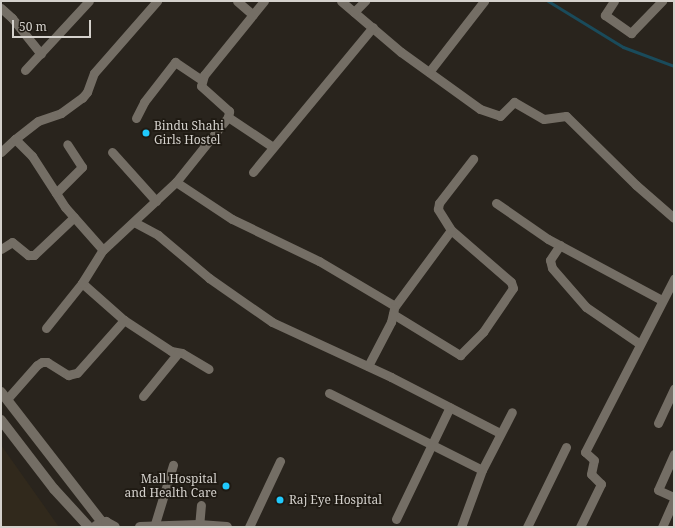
<!DOCTYPE html>
<style>
body{margin:0}
#map{position:relative;width:675px;height:528px;overflow:hidden;background:#29241d;font-family:"Noto Serif",serif}
div>[style]{position:absolute}
.built>*{inset:0;background:#31291c}
.stream>*{height:3px;margin:-1.5px;padding:0 1.5px;transform-origin:1.5px;border-radius:1.5px;background:#1a4b5b}
.minor>*{height:9px;margin:-4.5px;padding:0 4.5px;transform-origin:4.5px;border-radius:4.5px;background:#746e65}
.secondary>*{height:10px;margin:-5px;padding:0 5px;transform-origin:5px;border-radius:5px;background:#746e65}
.dots>*{width:11px;height:11px;translate:-50% -50%;box-sizing:border-box;border:2px solid #1f1a13;border-radius:50%}
span{translate:-50% -50%;white-space:nowrap;text-align:center;line-height:1.15;-webkit-text-stroke:3.5px #1f1a13;paint-order:stroke}
.poi-label{font-size:12px;color:#d4d1cc}
.left{translate:0 -50%;text-align:left}
.right{translate:-100% -50%;text-align:right}
.frame{position:absolute;inset:0;border:2px solid #d4d1cc;pointer-events:none}
.scale{position:absolute;left:12px;top:20px;width:79px;height:18px;box-sizing:border-box;border:2px solid #d4d1cc;border-top:0;padding-left:5px;font-size:12px;line-height:14px;white-space:nowrap;color:#d4d1cc;-webkit-text-stroke:3px #1f1a13;paint-order:stroke}
</style>
<div id="map">
<div class="built">
<i style="clip-path:polygon(1px 445px,59px 527px,1px 527px)"></i>
</div>
<div class="stream">
<i style="left:548px;top:1px;width:88px;rotate:31.5deg"></i>
<i style="left:623px;top:47px;width:54px;rotate:20.4deg"></i>
</div>
<div class="minor">
<i style="left:237px;top:1px;width:21px;rotate:41deg"></i>
<i style="left:264px;top:1px;width:95px;rotate:129deg"></i>
<i style="left:204px;top:75px;width:11px;rotate:105deg"></i>
<i style="left:201px;top:86px;width:38px;rotate:42deg"></i>
<i style="left:229px;top:111px;width:6px;rotate:99deg"></i>
<i style="left:228px;top:117px;width:54px;rotate:33.7deg"></i>
<i style="left:341px;top:1px;width:79px;rotate:40.4deg"></i>
<i style="left:401px;top:52px;width:97px;rotate:35.8deg"></i>
<i style="left:480px;top:109px;width:21px;rotate:19deg"></i>
<i style="left:500px;top:116px;width:20px;rotate:-45deg"></i>
<i style="left:514px;top:102px;width:34px;rotate:30deg"></i>
<i style="left:544px;top:119px;width:22px;rotate:-8deg"></i>
<i style="left:566px;top:116px;width:98px;rotate:44.6deg"></i>
<i style="left:636px;top:185px;width:50px;rotate:41deg"></i>
<i style="left:614px;top:1px;width:17px;rotate:123deg"></i>
<i style="left:605px;top:15px;width:32px;rotate:35deg"></i>
<i style="left:631px;top:33px;width:45px;rotate:-45.9deg"></i>
<i style="left:1px;top:8px;width:15px;rotate:42deg"></i>
<i style="left:12px;top:18px;width:46px;rotate:51.1deg"></i>
<i style="left:354px;top:12px;width:16px;rotate:-45deg"></i>
<i style="left:25px;top:70px;width:94px;rotate:-47.2deg"></i>
<i style="left:429px;top:72px;width:90px;rotate:-52.2deg"></i>
<i style="left:136px;top:118px;width:18px;rotate:-63deg"></i>
<i style="left:144px;top:102px;width:51px;rotate:-52.2deg"></i>
<i style="left:175px;top:62px;width:32px;rotate:34deg"></i>
<i style="left:15px;top:139px;width:29px;rotate:-38deg"></i>
<i style="left:38px;top:121px;width:24px;rotate:-19deg"></i>
<i style="left:61px;top:113px;width:26px;rotate:-36deg"></i>
<i style="left:82px;top:98px;width:8px;rotate:-50deg"></i>
<i style="left:87px;top:92px;width:20px;rotate:-70deg"></i>
<i style="left:94px;top:73px;width:96px;rotate:-48.8deg"></i>
<i style="left:1px;top:152px;width:19px;rotate:-43deg"></i>
<i style="left:15px;top:139px;width:24px;rotate:45deg"></i>
<i style="left:32px;top:156px;width:61px;rotate:57.1deg"></i>
<i style="left:65px;top:207px;width:57px;rotate:48.5deg"></i>
<i style="left:112px;top:152px;width:66px;rotate:48.1deg"></i>
<i style="left:253px;top:172px;width:188px;rotate:-50.4deg"></i>
<i style="left:176px;top:182px;width:67px;rotate:33.5deg"></i>
<i style="left:232px;top:219px;width:97px;rotate:25.8deg"></i>
<i style="left:319px;top:261px;width:88px;rotate:30.6deg"></i>
<i style="left:395px;top:306px;width:94px;rotate:-53.6deg"></i>
<i style="left:56px;top:193px;width:37px;rotate:-45deg"></i>
<i style="left:82px;top:167px;width:27px;rotate:-123deg"></i>
<i style="left:496px;top:203px;width:63px;rotate:34.7deg"></i>
<i style="left:548px;top:239px;width:129px;rotate:28.2deg"></i>
<i style="left:134px;top:222px;width:27px;rotate:28deg"></i>
<i style="left:158px;top:235px;width:67px;rotate:40.1deg"></i>
<i style="left:209px;top:278px;width:77px;rotate:34.9deg"></i>
<i style="left:272px;top:322px;width:131px;rotate:24.8deg"></i>
<i style="left:391px;top:377px;width:123px;rotate:27.2deg"></i>
<i style="left:560px;top:245px;width:18px;rotate:124deg"></i>
<i style="left:550px;top:260px;width:8px;rotate:76deg"></i>
<i style="left:552px;top:268px;width:52px;rotate:48.9deg"></i>
<i style="left:586px;top:307px;width:65px;rotate:34.4deg"></i>
<i style="left:1px;top:249px;width:13px;rotate:-32deg"></i>
<i style="left:12px;top:242px;width:21px;rotate:39deg"></i>
<i style="left:28px;top:255px;width:6px"></i>
<i style="left:34px;top:255px;width:55px;rotate:-43.5deg"></i>
<i style="left:82px;top:283px;width:56px;rotate:41.4deg"></i>
<i style="left:124px;top:320px;width:56px;rotate:33.4deg"></i>
<i style="left:171px;top:351px;width:11px;rotate:10deg"></i>
<i style="left:182px;top:353px;width:31px;rotate:31deg"></i>
<i style="left:393px;top:314px;width:79px;rotate:31.5deg"></i>
<i style="left:460px;top:355px;width:33px;rotate:-45deg"></i>
<i style="left:483px;top:332px;width:53px;rotate:-55.7deg"></i>
<i style="left:513px;top:288px;width:6px;rotate:-108deg"></i>
<i style="left:511px;top:282px;width:79px;rotate:-139.1deg"></i>
<i style="left:451px;top:230px;width:25px;rotate:-122deg"></i>
<i style="left:438px;top:209px;width:6px;rotate:-81deg"></i>
<i style="left:439px;top:203px;width:56px;rotate:-52.3deg"></i>
<i style="left:46px;top:328px;width:58px;rotate:-51.3deg"></i>
<i style="left:82px;top:283px;width:39px;rotate:-58deg"></i>
<i style="left:103px;top:250px;width:100px;rotate:-43deg"></i>
<i style="left:176px;top:182px;width:83px;rotate:-51.3deg"></i>
<i style="left:368px;top:366px;width:50px;rotate:-62.4deg"></i>
<i style="left:391px;top:322px;width:13px;rotate:-77deg"></i>
<i style="left:329px;top:393px;width:171px;rotate:26.7deg"></i>
<i style="left:143px;top:396px;width:55px;rotate:-50.9deg"></i>
<i style="left:7px;top:399px;width:45px;rotate:-48.6deg"></i>
<i style="left:37px;top:365px;width:6px;rotate:-31deg"></i>
<i style="left:42px;top:362px;width:5px"></i>
<i style="left:47px;top:362px;width:25px;rotate:32deg"></i>
<i style="left:68px;top:375px;width:9px;rotate:-13deg"></i>
<i style="left:77px;top:373px;width:71px;rotate:-48.4deg"></i>
<i style="left:658px;top:423px;width:38px;rotate:-65deg"></i>
<i style="left:674px;top:454px;width:39px;rotate:114deg"></i>
<i style="left:658px;top:490px;width:17px;rotate:24deg"></i>
<i style="left:396px;top:519px;width:124px;rotate:-64.3deg"></i>
<i style="left:154px;top:527px;width:65px;rotate:-73deg"></i>
<i style="left:199px;top:527px;width:22px;rotate:-85deg"></i>
<i style="left:249px;top:527px;width:73px;rotate:-64.8deg"></i>
<i style="left:461px;top:527px;width:61px;rotate:-69.8deg"></i>
<i style="left:482px;top:470px;width:65px;rotate:-62.7deg"></i>
<i style="left:527px;top:527px;width:89px;rotate:-64deg"></i>
<i style="left:580px;top:527px;width:48px;rotate:-64deg"></i>
<i style="left:601px;top:484px;width:14px;rotate:-135deg"></i>
<i style="left:591px;top:474px;width:14px;rotate:-78deg"></i>
<i style="left:594px;top:460px;width:12px;rotate:-138deg"></i>
<i style="left:585px;top:452px;width:195px;rotate:-62.8deg"></i>
<i style="left:662px;top:527px;width:30px;rotate:-66deg"></i>
</div>
<div class="secondary">
<i style="left:1px;top:392px;width:165px;rotate:52.2deg"></i>
<i style="left:1px;top:420px;width:87px;rotate:52.5deg"></i>
<i style="left:54px;top:489px;width:52px;rotate:47.4deg"></i>
<i style="left:96px;top:526px;width:11px;rotate:-22deg"></i>
<i style="left:106px;top:522px;width:10px;rotate:29deg"></i>
<i style="left:140px;top:527px;width:59px;rotate:-1.9deg"></i>
<i style="left:199px;top:525px;width:28px;rotate:4deg"></i>
</div>
<div class="dots">
<i style="left:146px;top:133px;background:#20c9fd"></i>
<i style="left:226px;top:486px;background:#20c9fd"></i>
<i style="left:280px;top:500px;background:#20c9fd"></i>
</div>
<div class="poi-label">
<span class="left" style="left:154px;top:133px">Bindu Shahi<br>Girls Hostel</span>
<span class="right" style="left:217px;top:486px">Mall Hospital<br>and Health Care</span>
<span class="left" style="left:289px;top:500px">Raj Eye Hospital</span>
</div>
<div class="frame"></div>
<div class="scale">50 m</div>
</div>
